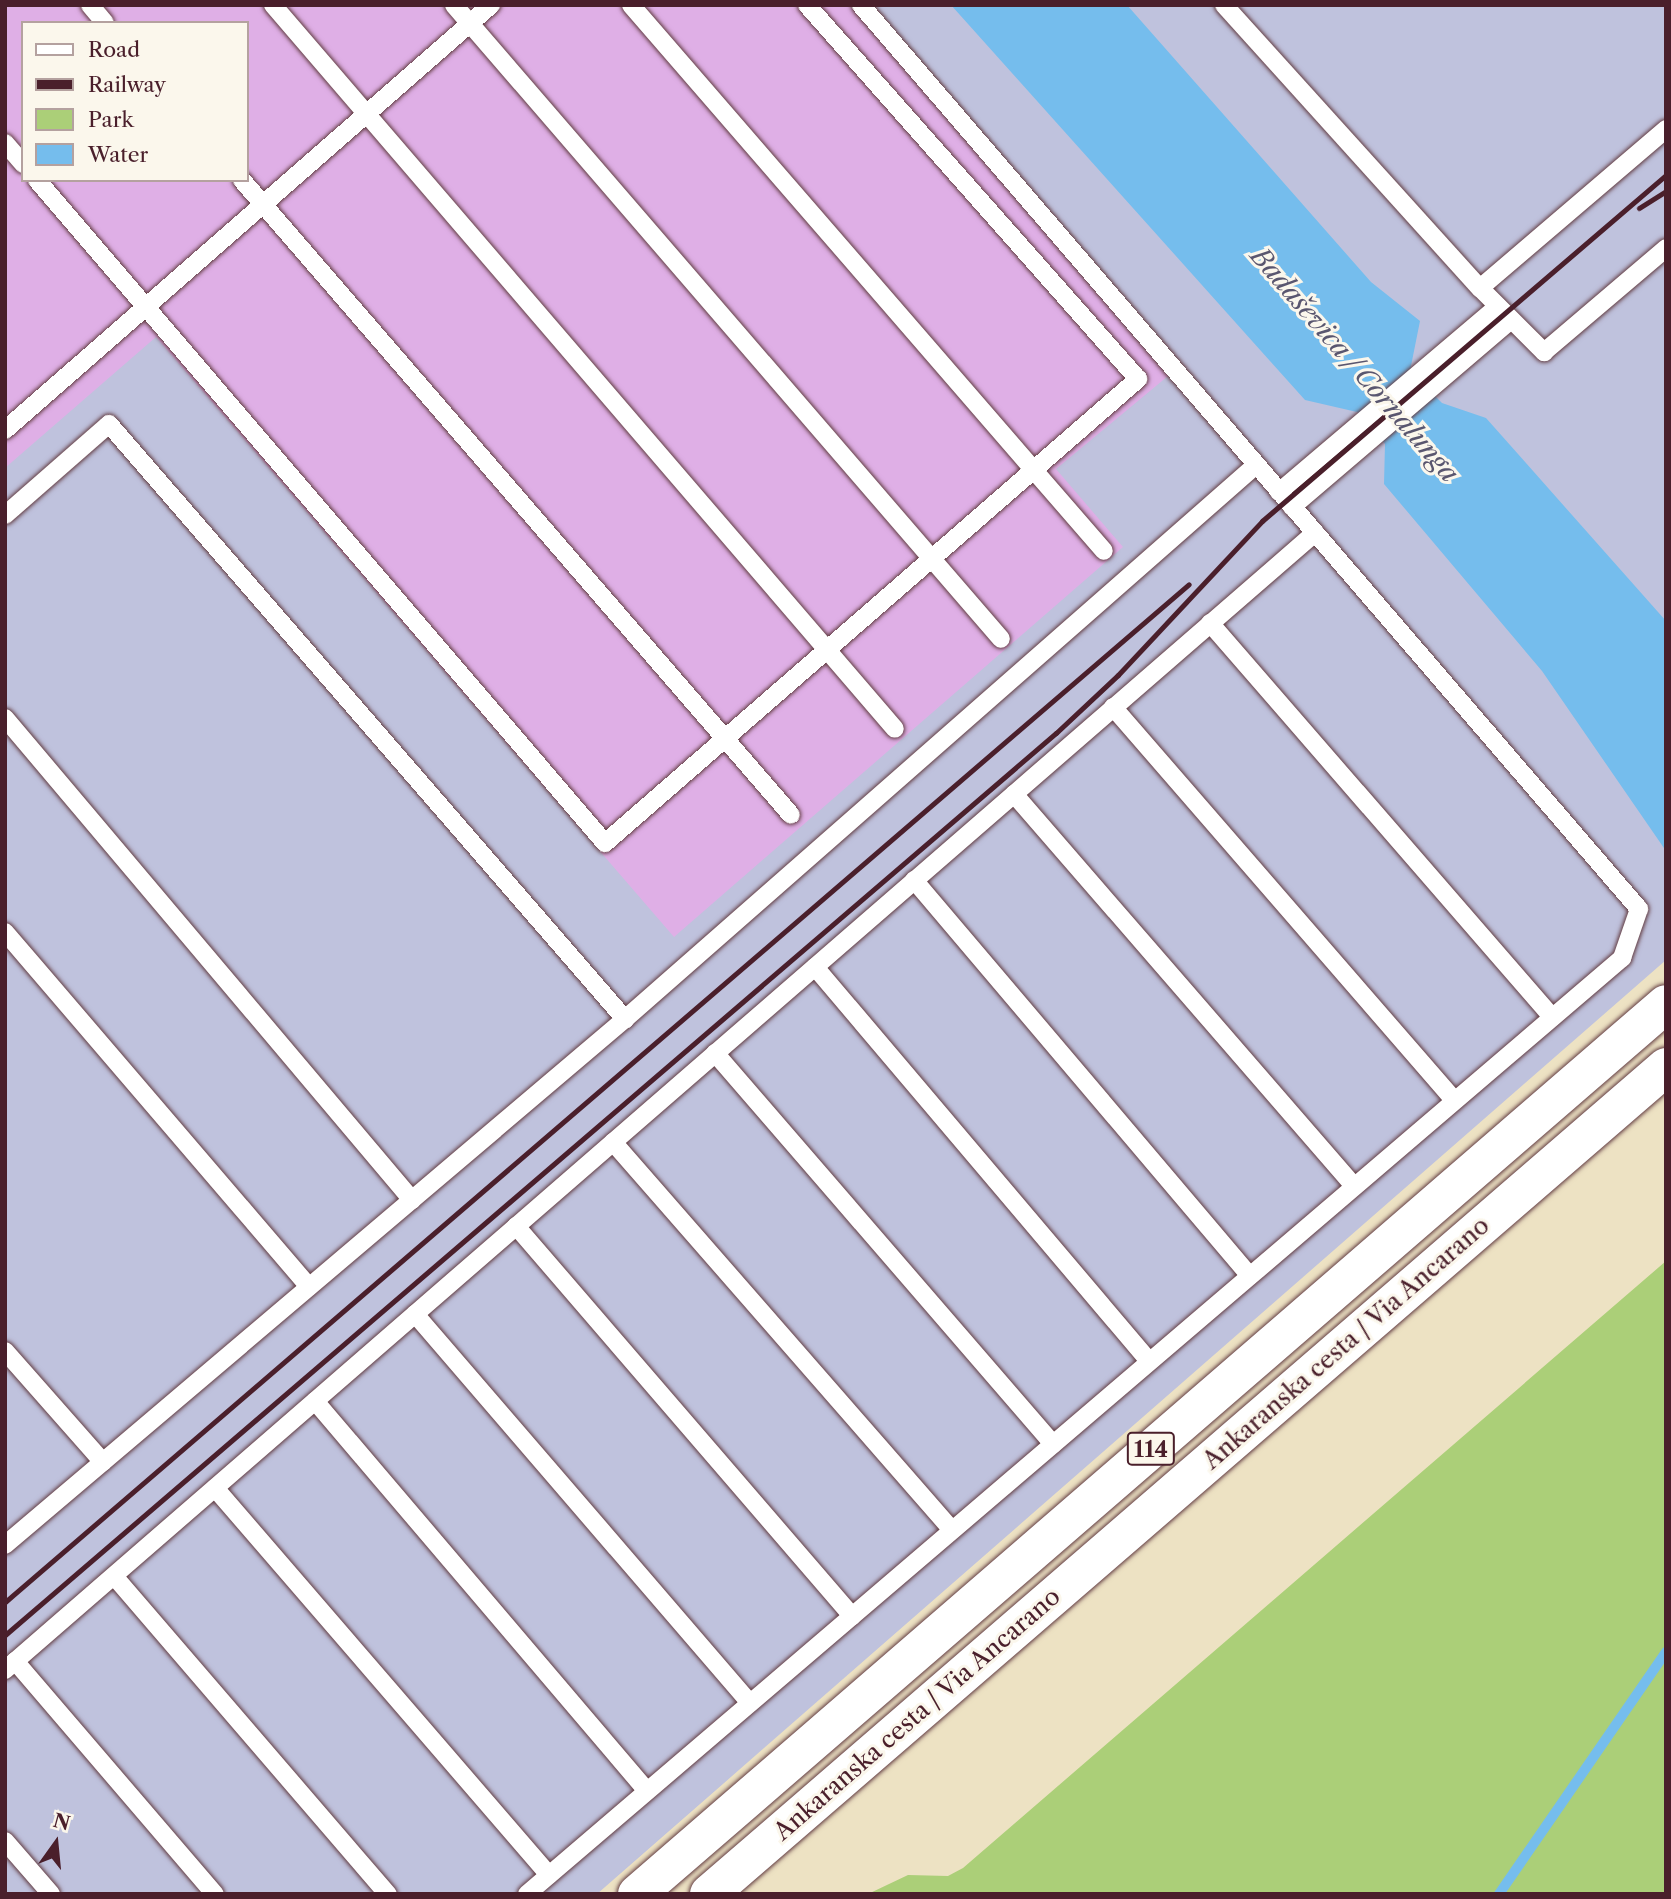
<!DOCTYPE html>
<meta charset="utf-8">
<style>
body{margin:0}
#map{position:relative;width:1671px;height:1899px;overflow:hidden;background:#ede2c3;font-family:"Libre Caslon Text",serif}
div>[style]{position:absolute}
.industrial>*{inset:0;background:#bfc2dd}
.green>*{inset:0;background:#abcf78}
.water>*{inset:0;background:#75bded}
.stream>*{height:10px;margin:-5px;padding:0 5px;transform-origin:5px;border-radius:5px;background:#75bded}
.building>*{inset:0;background:#dfafe6}
.roads{filter:drop-shadow(0 0 2px #623c42) drop-shadow(0 0 2px #623c42)}
.service>*{height:18px;margin:-9px;padding:0 9px;transform-origin:9px;border-radius:9px;background:#fff}
.primary>*{height:38px;margin:-19px;padding:0 19px;transform-origin:19px;border-radius:19px;background:#fff}
.rail>*{height:5px;margin:-2.5px;padding:0 2.5px;transform-origin:2.5px;border-radius:2.5px;background:#4a1f2b}
span{translate:-50% -50%;white-space:nowrap;text-align:center;line-height:1.15;-webkit-text-stroke:6px #fbf7ec;paint-order:stroke}
.shield-label span{padding:2px 5px;background:#fbf7ec;border:2px solid;border-radius:5px;-webkit-text-stroke-width:0}
.shield-label{font-size:23px;color:#4a1f2b;font-weight:700}
.street-label{font-size:24px;color:#4a1f2b}
.water-label{font-size:26px;color:#59566f;font-style:italic}
.frame{position:absolute;inset:0;border:7px solid #4a1f2b;pointer-events:none}
.legend{position:absolute;left:21px;top:21px;width:228px;height:161px;box-sizing:border-box;background:#fbf7ec;border:2px solid #b4a19f;margin:0;padding:9px 12px;list-style:none;font-size:21px;color:#4a1f2b}
.legend li{display:flex;align-items:center;gap:14px;height:35px}
.legend b{width:35px;border:2px solid #b4a19f}
.north{position:absolute;left:21px;top:1808px;width:70px;height:70px;-webkit-text-stroke:5px #fbf7ec;paint-order:stroke;rotate:15deg;font-size:19px;font-weight:700;line-height:28px;text-align:center;color:#4a1f2b}
.north::after{content:'';display:block;margin:auto;width:24px;height:32px;background:#4a1f2b;clip-path:polygon(50% 0,100% 100%,50% 72%,0 100%)}
</style>
<div id="map">
<div class="industrial">
<i style="clip-path:polygon(evenodd,5px 5px,1666px 5px,1666px 960px,597px 1894px,5px 1894px,5px 5px,23px 23px,247px 23px,247px 180px,23px 180px,23px 23px)"></i>
</div>
<div class="green">
<i style="clip-path:polygon(1666px 1261px,1666px 1894px,868px 1894px,908px 1875px,948px 1876px,963px 1868px)"></i>
</div>
<div class="water">
<i style="clip-path:polygon(951px 5px,1127px 5px,1371px 282px,1420px 321px,1410px 371px,1442px 403px,1486px 418px,1666px 621px,1666px 851px,1542px 671px,1384px 484px,1385px 444px,1357px 412px,1305px 400px)"></i>
</div>
<div class="stream">
<i style="left:1499px;top:1894px;width:294px;rotate:-55.4deg"></i>
</div>
<div class="building">
<i style="clip-path:polygon(evenodd,5px 5px,849px 5px,1168px 376px,1056px 469px,1123px 547px,674px 937px,156px 337px,5px 468px,5px 5px,23px 23px,247px 23px,247px 180px,23px 180px,23px 23px)"></i>
</div>
<div class="roads">
<div class="service">
<i style="left:90px;top:5px;width:23px;rotate:50deg"></i>
<i style="left:273px;top:5px;width:954px;rotate:49.33deg"></i>
<i style="left:454px;top:5px;width:837px;rotate:49.21deg"></i>
<i style="left:631px;top:5px;width:722px;rotate:49.1deg"></i>
<i style="left:1224px;top:5px;width:382px;rotate:47.9deg"></i>
<i style="left:1480px;top:288px;width:91px;rotate:45deg"></i>
<i style="left:1544px;top:352px;width:160px;rotate:-40.4deg"></i>
<i style="left:5px;top:143px;width:28px;rotate:49deg"></i>
<i style="left:37px;top:180px;width:873px;rotate:49.41deg"></i>
<i style="left:605px;top:843px;width:707px;rotate:-41.04deg"></i>
<i style="left:1138px;top:379px;width:499px;rotate:-131.5deg"></i>
<i style="left:242px;top:180px;width:839px;rotate:49.15deg"></i>
<i style="left:1480px;top:288px;width:245px;rotate:-40.5deg"></i>
<i style="left:5px;top:430px;width:646px;rotate:-41.17deg"></i>
<i style="left:1279px;top:492px;width:287px;rotate:-40.3deg"></i>
<i style="left:1292px;top:507px;width:288px;rotate:-40.5deg"></i>
<i style="left:5px;top:515px;width:138px;rotate:-41.2deg"></i>
<i style="left:109px;top:424px;width:788px;rotate:49.07deg"></i>
<i style="left:625px;top:1019px;width:813px;rotate:139.69deg"></i>
<i style="left:1210px;top:623px;width:522px;rotate:49.04deg"></i>
<i style="left:1113px;top:707px;width:520px;rotate:49.05deg"></i>
<i style="left:5px;top:718px;width:631px;rotate:49.82deg"></i>
<i style="left:1014px;top:794px;width:519px;rotate:49.06deg"></i>
<i style="left:914px;top:880px;width:519px;rotate:49.69deg"></i>
<i style="left:5px;top:932px;width:467px;rotate:49.4deg"></i>
<i style="left:815px;top:967px;width:517px;rotate:49.71deg"></i>
<i style="left:625px;top:1019px;width:840px;rotate:-41.28deg"></i>
<i style="left:715px;top:1053px;width:517px;rotate:49.16deg"></i>
<i style="left:613px;top:1142px;width:515px;rotate:48.86deg"></i>
<i style="left:516px;top:1226px;width:515px;rotate:49.25deg"></i>
<i style="left:415px;top:1314px;width:513px;rotate:49.27deg"></i>
<i style="left:5px;top:1351px;width:148px;rotate:48.6deg"></i>
<i style="left:315px;top:1401px;width:512px;rotate:49.59deg"></i>
<i style="left:215px;top:1488px;width:511px;rotate:49.2deg"></i>
<i style="left:114px;top:1576px;width:420px;rotate:49.3deg"></i>
<i style="left:15px;top:1661px;width:307px;rotate:49.4deg"></i>
<i style="left:5px;top:1670px;width:1735px;rotate:-40.96deg"></i>
<i style="left:5px;top:1841px;width:70px;rotate:49deg"></i>
<i style="left:527px;top:1894px;width:1441px;rotate:-40.52deg"></i>
<i style="left:1622px;top:958px;width:52px;rotate:-70.9deg"></i>
<i style="left:1639px;top:909px;width:1193px;rotate:-130.72deg"></i>
</div>
<div class="primary">
<i style="left:637px;top:1894px;width:1360px;rotate:-40.86deg"></i>
<i style="left:709px;top:1894px;width:1265px;rotate:-40.83deg"></i>
</div>
</div>
<div class="rail">
<i style="left:1639px;top:208px;width:32px;rotate:-32deg"></i>
<i style="left:5px;top:1602px;width:1561px;rotate:-40.69deg"></i>
<i style="left:5px;top:1635px;width:1385px;rotate:-40.64deg"></i>
<i style="left:1056px;top:733px;width:85px;rotate:-43.1deg"></i>
<i style="left:1118px;top:675px;width:211px;rotate:-46.9deg"></i>
<i style="left:1262px;top:521px;width:532px;rotate:-40.58deg"></i>
</div>
<div class="shield-label">
<span style="left:1151px;top:1449px">114</span>
</div>
<div class="street-label">
<span style="left:1346px;top:1343px;rotate:-41deg">Ankaranska cesta / Via Ancarano</span>
<span style="left:917px;top:1714px;rotate:-41deg">Ankaranska cesta / Via Ancarano</span>
</div>
<div class="water-label">
<span style="left:1354px;top:365px;rotate:49deg">Badaševica / Cornalunga</span>
</div>
<div class="frame"></div>
<ul class="legend">
<li><b style="height:9px;background:#fff"></b>Road</li>
<li><b style="height:9px;background:#4a1f2b"></b>Railway</li>
<li><b style="height:19px;background:#abcf78"></b>Park</li>
<li><b style="height:19px;background:#75bded"></b>Water</li>
</ul>
<div class="north">N</div>
</div>
